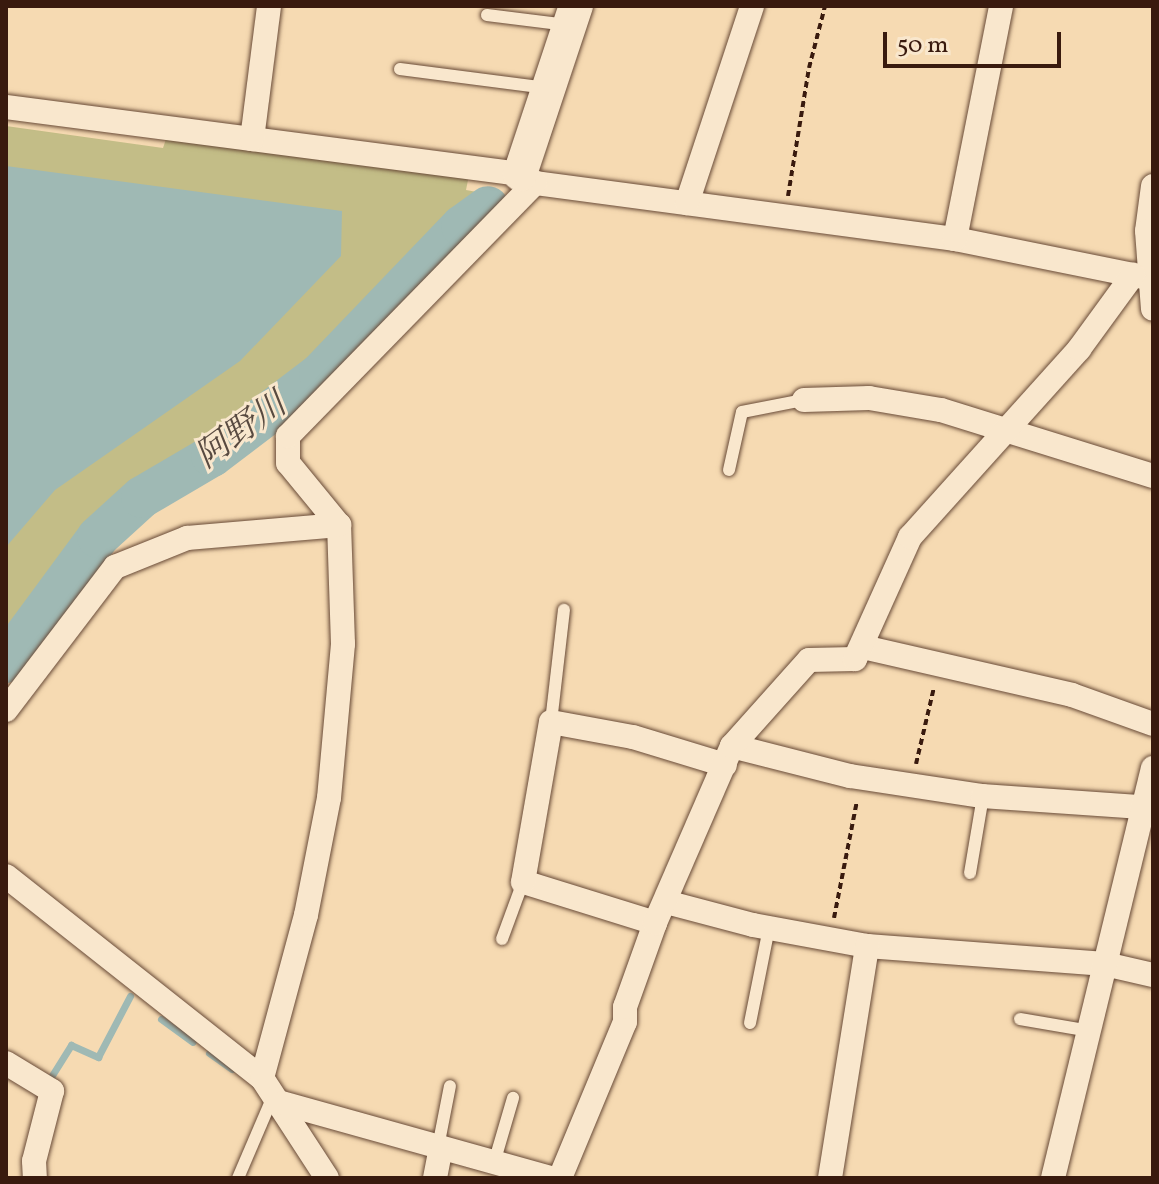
<!DOCTYPE html>
<meta charset="utf-8">
<style>
body{margin:0}
#map{position:relative;width:1159px;height:1184px;overflow:hidden;background:#f6dab2;font-family:Vollkorn,"Noto Serif JP",serif}
div>[style]{position:absolute}
.green>*{inset:0;background:#c3bd87}
.water>*{inset:0;background:#9fb9b4}
.stream>*{height:7px;margin:-3.5px;padding:0 3.5px;transform-origin:3.5px;border-radius:3.5px;background:#9fb9b4}
.river>*{height:42px;margin:-21px;padding:0 21px;transform-origin:21px;border-radius:21px;background:#9fb9b4}
.path>*{height:4px;margin-top:-2px;transform-origin:0;background:repeating-linear-gradient(90deg,#391a0e 0 6px,transparent 0 10px)}
.roads{filter:drop-shadow(0 0 2px #684a37) drop-shadow(0 0 2px #684a37)}
.lane>*{height:12px;margin:-6px;padding:0 6px;transform-origin:6px;border-radius:6px;background:#f9e7cd}
.street>*{height:24px;margin:-12px;padding:0 12px;transform-origin:12px;border-radius:12px;background:#f9e7cd}
.secondary>*{height:34px;margin:-17px;padding:0 17px;transform-origin:17px;border-radius:17px;background:#f9e7cd}
span{translate:-50% -50%;white-space:nowrap;text-align:center;line-height:1.15;-webkit-text-stroke:6px #f9e7cd;paint-order:stroke}
.water-label{font-size:34px;color:#584a40;font-style:italic}
.frame{position:absolute;inset:0;border:8px solid #391a0e;pointer-events:none}
.scale{position:absolute;left:883px;top:32px;width:178px;height:36px;box-sizing:border-box;border:4px solid #391a0e;border-top:0;padding-left:10px;font-size:24px;line-height:28px;white-space:nowrap;color:#391a0e;-webkit-text-stroke:6px #f9e7cd;paint-order:stroke}
</style>
<div id="map">
<div class="green">
<i style="clip-path:polygon(6px 126px,163px 148px,167px 136px,469px 175px,466px 190px,477px 192px,305px 375px,114px 506px,77px 543px,6px 640px)"></i>
</div>
<div class="water">
<i style="clip-path:polygon(6px 166px,342px 211px,341px 256px,240px 361px,55px 490px,6px 547px)"></i>
</div>
<div class="stream">
<i style="left:161px;top:1019px;width:39px;rotate:36deg"></i>
<i style="left:209px;top:1053px;width:28px;rotate:35deg"></i>
<i style="left:51px;top:1077px;width:38px;rotate:-58deg"></i>
<i style="left:71px;top:1045px;width:30px;rotate:24deg"></i>
<i style="left:98px;top:1057px;width:69px;rotate:-62.3deg"></i>
</div>
<div class="river">
<i style="left:6px;top:662px;width:155px;rotate:-53.6deg"></i>
<i style="left:98px;top:537px;width:59px;rotate:-42.3deg"></i>
<i style="left:142px;top:497px;width:81px;rotate:-30.4deg"></i>
<i style="left:212px;top:456px;width:136px;rotate:-37.2deg"></i>
<i style="left:320px;top:374px;width:205px;rotate:-46.2deg"></i>
<i style="left:462px;top:226px;width:32px;rotate:-36deg"></i>
</div>
<div class="path">
<i style="left:788px;top:196px;width:130px;rotate:-80.7deg"></i>
<i style="left:809px;top:68px;width:64px;rotate:-75.5deg"></i>
<i style="left:916px;top:764px;width:79px;rotate:-76.8deg"></i>
<i style="left:834px;top:918px;width:119px;rotate:-78.9deg"></i>
</div>
<div class="roads">
<div class="lane">
<i style="left:487px;top:15px;width:81px;rotate:7.1deg"></i>
<i style="left:400px;top:69px;width:148px;rotate:7.4deg"></i>
<i style="left:729px;top:470px;width:59px;rotate:-77.4deg"></i>
<i style="left:742px;top:412px;width:63px;rotate:-11deg"></i>
<i style="left:551px;top:722px;width:113px;rotate:-83.4deg"></i>
<i style="left:970px;top:873px;width:78px;rotate:-80.4deg"></i>
<i style="left:502px;top:939px;width:61px;rotate:-69.8deg"></i>
<i style="left:1020px;top:1019px;width:71px;rotate:9.7deg"></i>
<i style="left:750px;top:1023px;width:97px;rotate:-78.7deg"></i>
<i style="left:438px;top:1147px;width:62px;rotate:-78.9deg"></i>
<i style="left:494px;top:1163px;width:68px;rotate:-73.7deg"></i>
<i style="left:238px;top:1178px;width:91px;rotate:-66.8deg"></i>
</div>
<div class="street">
<i style="left:6px;top:107px;width:518px;rotate:7.43deg"></i>
<i style="left:520px;top:174px;width:17px;rotate:31deg"></i>
<i style="left:535px;top:183px;width:424px;rotate:7.6deg"></i>
<i style="left:955px;top:239px;width:202px;rotate:11.4deg"></i>
<i style="left:252px;top:139px;width:134px;rotate:-82.7deg"></i>
<i style="left:1153px;top:186px;width:45px;rotate:97.6deg"></i>
<i style="left:1147px;top:231px;width:78px;rotate:85.6deg"></i>
<i style="left:687px;top:203px;width:207px;rotate:-71.7deg"></i>
<i style="left:955px;top:239px;width:237px;rotate:-78.8deg"></i>
<i style="left:804px;top:400px;width:65px;rotate:-1.8deg"></i>
<i style="left:869px;top:398px;width:73px;rotate:9.5deg"></i>
<i style="left:941px;top:410px;width:222px;rotate:17.3deg"></i>
<i style="left:863px;top:647px;width:214px;rotate:12.9deg"></i>
<i style="left:1072px;top:695px;width:86px;rotate:19.7deg"></i>
<i style="left:6px;top:710px;width:180px;rotate:-52.7deg"></i>
<i style="left:115px;top:567px;width:78px;rotate:-21.9deg"></i>
<i style="left:187px;top:538px;width:153px;rotate:-4.9deg"></i>
<i style="left:732px;top:746px;width:122px;rotate:14.3deg"></i>
<i style="left:850px;top:776px;width:134px;rotate:8.6deg"></i>
<i style="left:983px;top:796px;width:158px;rotate:4deg"></i>
<i style="left:6px;top:876px;width:326px;rotate:38.3deg"></i>
<i style="left:262px;top:1078px;width:119px;rotate:57deg"></i>
<i style="left:666px;top:902px;width:90px;rotate:14.8deg"></i>
<i style="left:753px;top:925px;width:116px;rotate:10.4deg"></i>
<i style="left:867px;top:946px;width:239px;rotate:4.3deg"></i>
<i style="left:1105px;top:964px;width:49px;rotate:12.9deg"></i>
<i style="left:655px;top:923px;width:138px;rotate:-162.7deg"></i>
<i style="left:523px;top:882px;width:162px;rotate:-80.1deg"></i>
<i style="left:551px;top:722px;width:83px;rotate:10.4deg"></i>
<i style="left:633px;top:737px;width:96px;rotate:16.9deg"></i>
<i style="left:6px;top:1063px;width:54px;rotate:31.3deg"></i>
<i style="left:52px;top:1091px;width:72px;rotate:104.4deg"></i>
<i style="left:34px;top:1161px;width:17px;rotate:87deg"></i>
<i style="left:262px;top:1078px;width:169px;rotate:-74.9deg"></i>
<i style="left:306px;top:915px;width:119px;rotate:-78.9deg"></i>
<i style="left:329px;top:798px;width:155px;rotate:-84.8deg"></i>
<i style="left:343px;top:644px;width:119px;rotate:-91.9deg"></i>
<i style="left:339px;top:525px;width:80px;rotate:-129.4deg"></i>
<i style="left:288px;top:463px;width:27px;rotate:-90deg"></i>
<i style="left:288px;top:436px;width:354px;rotate:-45.7deg"></i>
<i style="left:282px;top:1103px;width:279px;rotate:15.6deg"></i>
<i style="left:435px;top:1178px;width:31px;rotate:-79deg"></i>
<i style="left:560px;top:1178px;width:169px;rotate:-67.4deg"></i>
<i style="left:625px;top:1022px;width:15px;rotate:-90deg"></i>
<i style="left:625px;top:1007px;width:89px;rotate:-70.3deg"></i>
<i style="left:655px;top:923px;width:193px;rotate:-66.5deg"></i>
<i style="left:732px;top:746px;width:115px;rotate:-48.2deg"></i>
<i style="left:809px;top:660px;width:46px;rotate:-1.2deg"></i>
<i style="left:855px;top:659px;width:134px;rotate:-65.7deg"></i>
<i style="left:910px;top:537px;width:253px;rotate:-48deg"></i>
<i style="left:1079px;top:349px;width:92px;rotate:-53.9deg"></i>
<i style="left:830px;top:1178px;width:235px;rotate:-80.9deg"></i>
<i style="left:1053px;top:1178px;width:422px;rotate:-76.3deg"></i>
</div>
<div class="secondary">
<i style="left:520px;top:174px;width:177px;rotate:-71.6deg"></i>
</div>
</div>
<div class="water-label">
<span style="left:242px;top:432px;rotate:-36deg">阿野川</span>
</div>
<div class="frame"></div>
<div class="scale">50 m</div>
</div>
